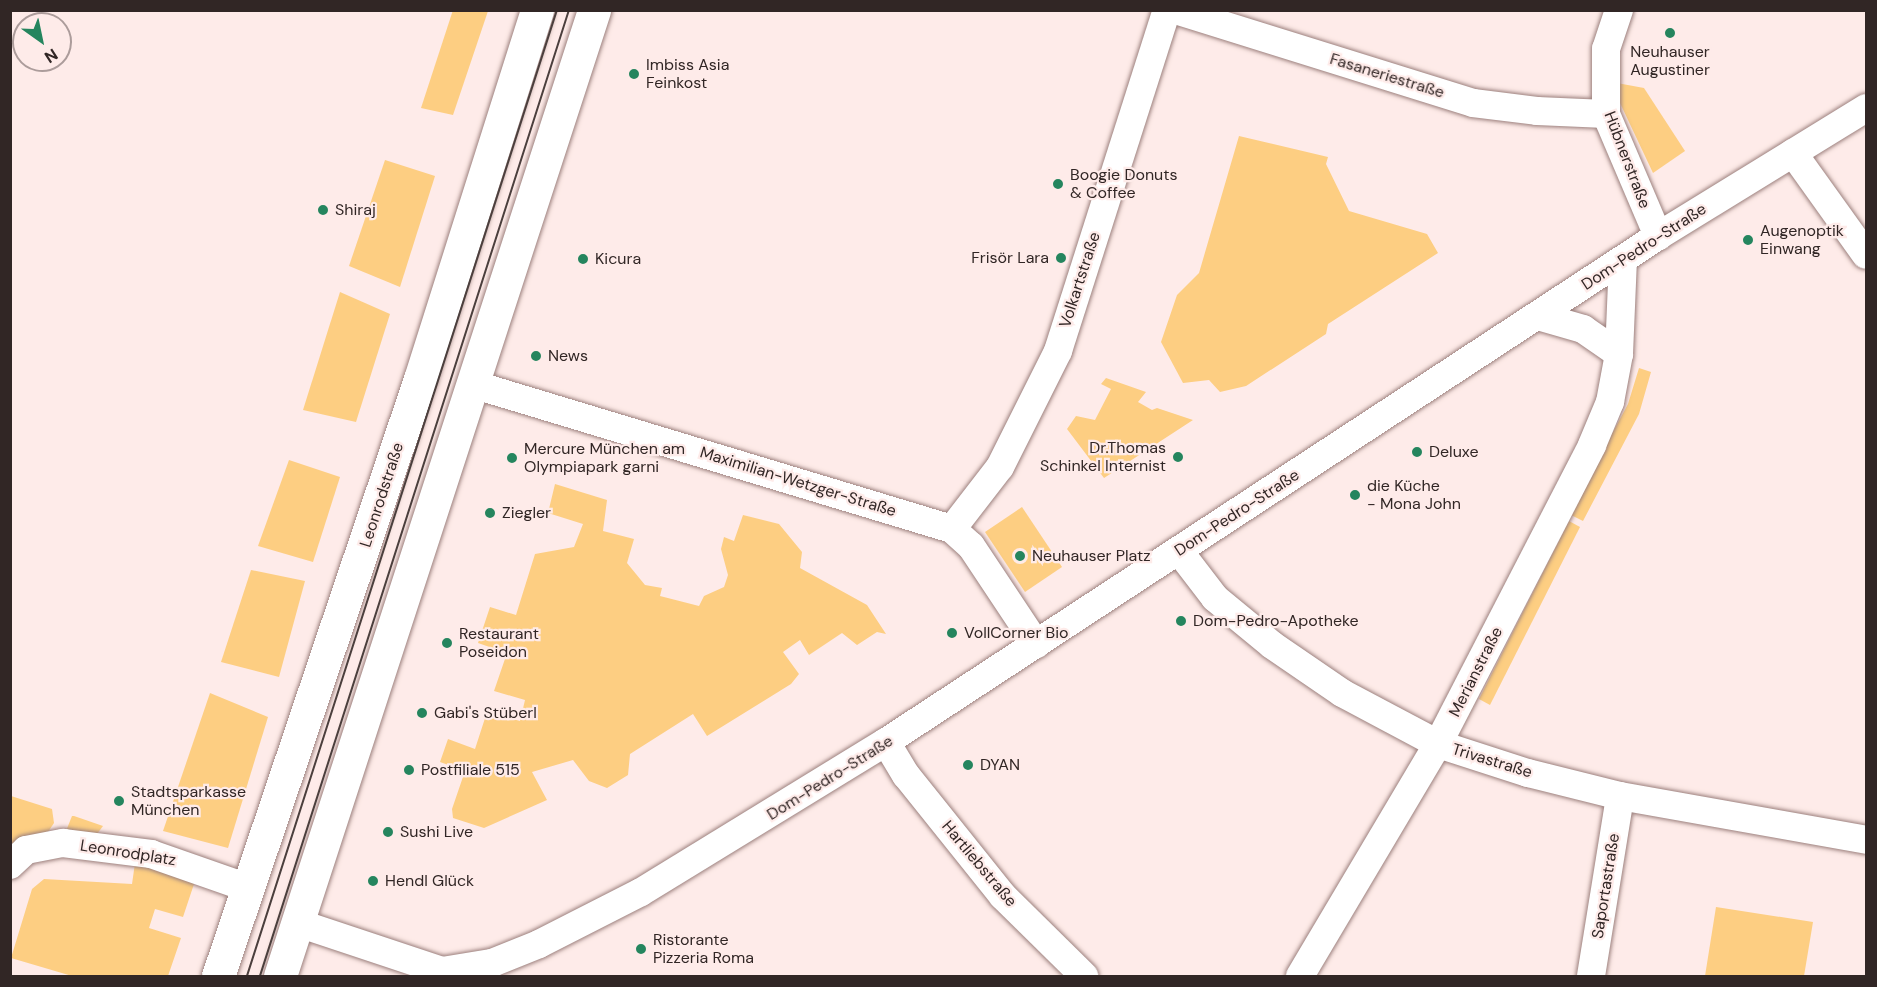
<!DOCTYPE html>
<meta charset="utf-8">
<style>
body{margin:0}
#map{position:relative;width:1877px;height:987px;overflow:hidden;background:#feebe9;font-family:"DM Sans",sans-serif}
div>[style]{position:absolute}
.green>*{inset:0;background:#fdce82}
.roads{filter:drop-shadow(0 0 2px #9c807d) drop-shadow(0 0 2px #9c807d)}
.street>*{height:28px;margin:-14px;padding:0 14px;transform-origin:14px;border-radius:14px;background:#fff}
.secondary>*{height:33px;margin:-16.5px;padding:0 16.5px;transform-origin:16.5px;border-radius:16.5px;background:#fff}
.tram>*{height:1.5px;margin:-0.75px;padding:0 0.75px;transform-origin:0.75px;border-radius:0.75px;background:#4b3f3d}
.dots>*{width:16px;height:16px;translate:-50% -50%;box-sizing:border-box;border:3px solid #feebe9;border-radius:50%}
span{translate:-50% -50%;white-space:nowrap;text-align:center;line-height:1.15;-webkit-text-stroke:4.5px #feebe9;paint-order:stroke}
.poi-label{font-size:16px;color:#312625}
.left{translate:0 -50%;text-align:left}
.right{translate:-100% -50%;text-align:right}
.street-label{font-size:16px;color:#312625}
.frame{position:absolute;inset:0;border:12px solid #312625;pointer-events:none}
.north{position:absolute;left:12px;top:12px;width:60px;height:60px;box-sizing:border-box;background:#feebe9;border:2px solid #ac9c9b;border-radius:50%;rotate:147deg;font-size:16px;font-weight:700;line-height:24px;text-align:center;color:#312625}
.north::after{content:'';display:block;margin:auto;width:21px;height:27px;background:#25855e;clip-path:polygon(50% 0,100% 100%,50% 72%,0 100%)}
</style>
<div id="map">
<div class="green">
<i style="clip-path:polygon(453px 10px,488px 11px,453px 115px,421px 108px)"></i>
<i style="clip-path:polygon(1617px 83px,1644px 88px,1685px 151px,1653px 173px,1620px 103px)"></i>
<i style="clip-path:polygon(1239px 136px,1328px 157px,1326px 164px,1349px 211px,1427px 234px,1438px 253px,1328px 324px,1326px 334px,1246px 386px,1220px 392px,1209px 380px,1183px 383px,1161px 342px,1177px 295px,1199px 273px)"></i>
<i style="clip-path:polygon(385px 160px,435px 176px,400px 287px,349px 266px)"></i>
<i style="clip-path:polygon(340px 292px,390px 314px,356px 422px,303px 410px)"></i>
<i style="clip-path:polygon(1639px 368px,1651px 372px,1639px 414px,1583px 521px,1569px 514px,1628px 404px)"></i>
<i style="clip-path:polygon(1106px 378px,1146px 392px,1138px 402px,1152px 410px,1157px 408px,1193px 420px,1104px 478px,1067px 429px,1076px 416px,1095px 420px,1111px 389px,1101px 384px)"></i>
<i style="clip-path:polygon(289px 460px,340px 477px,313px 562px,258px 546px)"></i>
<i style="clip-path:polygon(555px 484px,607px 500px,603px 531px,634px 539px,627px 563px,645px 585px,662px 588px,660px 596px,699px 606px,704px 596px,724px 587px,728px 575px,721px 549px,724px 537px,734px 541px,743px 515px,779px 524px,802px 552px,800px 568px,867px 605px,886px 634px,877px 632px,857px 645px,842px 633px,809px 655px,800px 640px,783px 652px,799px 674px,791px 684px,707px 736px,693px 714px,630px 754px,628px 775px,607px 788px,589px 781px,573px 760px,532px 772px,547px 800px,484px 828px,453px 818px,452px 809px,465px 771px,440px 762px,448px 739px,475px 749px,487px 712px,520px 721px,525px 700px,494px 691px,507px 653px,478px 643px,490px 607px,516px 615px,535px 554px,574px 547px,583px 524px,548px 513px)"></i>
<i style="clip-path:polygon(1022px 507px,1062px 567px,1025px 592px,985px 532px)"></i>
<i style="clip-path:polygon(1569px 521px,1580px 527px,1490px 705px,1479px 699px)"></i>
<i style="clip-path:polygon(251px 570px,305px 581px,279px 677px,221px 662px)"></i>
<i style="clip-path:polygon(210px 693px,268px 717px,228px 848px,163px 831px)"></i>
<i style="clip-path:polygon(11px 796px,52px 809px,54px 823px,48px 832px,11px 844px)"></i>
<i style="clip-path:polygon(72px 816px,74px 816px,103px 826px,97px 834px,66px 831px)"></i>
<i style="clip-path:polygon(135px 863px,196px 878px,183px 917px,155px 909px,149px 928px,181px 938px,168px 976px,72px 976px,11px 958px,32px 889px,44px 879px,132px 884px)"></i>
<i style="clip-path:polygon(1716px 907px,1813px 922px,1804px 976px,1705px 976px)"></i>
</div>
<div class="roads">
<div class="street">
<i style="left:1175px;top:10px;width:312px;rotate:17.3deg"></i>
<i style="left:1473px;top:103px;width:64px;rotate:7.1deg"></i>
<i style="left:1537px;top:111px;width:69px;rotate:2.5deg"></i>
<i style="left:1619px;top:10px;width:41px;rotate:108.4deg"></i>
<i style="left:1606px;top:49px;width:65px;rotate:90deg"></i>
<i style="left:1606px;top:114px;width:133px;rotate:66.9deg"></i>
<i style="left:1793px;top:153px;width:125px;rotate:54.4deg"></i>
<i style="left:1538px;top:316px;width:47px;rotate:16.1deg"></i>
<i style="left:1583px;top:329px;width:44px;rotate:34.8deg"></i>
<i style="left:472px;top:384px;width:501px;rotate:16.81deg"></i>
<i style="left:952px;top:529px;width:25px;rotate:42deg"></i>
<i style="left:971px;top:546px;width:118px;rotate:56.4deg"></i>
<i style="left:952px;top:529px;width:78px;rotate:-52.3deg"></i>
<i style="left:1000px;top:467px;width:130px;rotate:-63.4deg"></i>
<i style="left:1058px;top:351px;width:358px;rotate:-72.3deg"></i>
<i style="left:1179px;top:551px;width:59px;rotate:52.5deg"></i>
<i style="left:1215px;top:598px;width:74px;rotate:39.5deg"></i>
<i style="left:1272px;top:645px;width:85px;rotate:34.4deg"></i>
<i style="left:1342px;top:693px;width:109px;rotate:28deg"></i>
<i style="left:1438px;top:744px;width:95px;rotate:17.9deg"></i>
<i style="left:1528px;top:773px;width:95px;rotate:14deg"></i>
<i style="left:1620px;top:796px;width:250px;rotate:10.1deg"></i>
<i style="left:886px;top:742px;width:39px;rotate:59deg"></i>
<i style="left:906px;top:775px;width:155px;rotate:51.3deg"></i>
<i style="left:1003px;top:896px;width:114px;rotate:44.6deg"></i>
<i style="left:10px;top:865px;width:22px;rotate:-43deg"></i>
<i style="left:26px;top:850px;width:38px;rotate:-11deg"></i>
<i style="left:63px;top:843px;width:89px;rotate:7.1deg"></i>
<i style="left:151px;top:854px;width:103px;rotate:19.3deg"></i>
<i style="left:298px;top:923px;width:152px;rotate:18.4deg"></i>
<i style="left:442px;top:971px;width:51px;rotate:-9.1deg"></i>
<i style="left:492px;top:963px;width:51px;rotate:-22deg"></i>
<i style="left:539px;top:944px;width:114px;rotate:-27deg"></i>
<i style="left:641px;top:892px;width:287px;rotate:-31.5deg"></i>
<i style="left:886px;top:742px;width:923px;rotate:-33.24deg"></i>
<i style="left:1658px;top:236px;width:244px;rotate:-31.6deg"></i>
<i style="left:1300px;top:976px;width:270px;rotate:-59.3deg"></i>
<i style="left:1438px;top:744px;width:336px;rotate:-62.7deg"></i>
<i style="left:1592px;top:445px;width:47px;rotate:-67.3deg"></i>
<i style="left:1610px;top:402px;width:49px;rotate:-79.4deg"></i>
<i style="left:1619px;top:354px;width:94px;rotate:-87.6deg"></i>
<i style="left:1591px;top:976px;width:182px;rotate:-80.8deg"></i>
</div>
<div class="secondary">
<i style="left:218px;top:976px;width:630px;rotate:-71.31deg"></i>
<i style="left:420px;top:379px;width:387px;rotate:-72.4deg"></i>
<i style="left:280px;top:976px;width:1016px;rotate:-71.99deg"></i>
</div>
</div>
<div class="tram">
<i style="left:247px;top:976px;width:1015px;rotate:-72.21deg"></i>
<i style="left:260px;top:976px;width:1014px;rotate:-72.26deg"></i>
</div>
<div class="dots">
<i style="left:1670px;top:33px;background:#25855e"></i>
<i style="left:634px;top:74px;background:#25855e"></i>
<i style="left:1058px;top:184px;background:#25855e"></i>
<i style="left:323px;top:210px;background:#25855e"></i>
<i style="left:1748px;top:240px;background:#25855e"></i>
<i style="left:1061px;top:258px;background:#25855e"></i>
<i style="left:583px;top:259px;background:#25855e"></i>
<i style="left:536px;top:356px;background:#25855e"></i>
<i style="left:1417px;top:452px;background:#25855e"></i>
<i style="left:1178px;top:457px;background:#25855e"></i>
<i style="left:512px;top:458px;background:#25855e"></i>
<i style="left:1355px;top:495px;background:#25855e"></i>
<i style="left:490px;top:513px;background:#25855e"></i>
<i style="left:1020px;top:556px;background:#25855e"></i>
<i style="left:1181px;top:621px;background:#25855e"></i>
<i style="left:952px;top:633px;background:#25855e"></i>
<i style="left:447px;top:643px;background:#25855e"></i>
<i style="left:422px;top:713px;background:#25855e"></i>
<i style="left:968px;top:765px;background:#25855e"></i>
<i style="left:409px;top:770px;background:#25855e"></i>
<i style="left:119px;top:801px;background:#25855e"></i>
<i style="left:388px;top:832px;background:#25855e"></i>
<i style="left:373px;top:881px;background:#25855e"></i>
<i style="left:641px;top:949px;background:#25855e"></i>
</div>
<div class="poi-label">
<span style="left:1670px;top:61px">Neuhauser<br>Augustiner</span>
<span class="left" style="left:646px;top:74px">Imbiss Asia<br>Feinkost</span>
<span class="left" style="left:1070px;top:184px">Boogie Donuts<br>&amp; Coffee</span>
<span class="left" style="left:335px;top:210px">Shiraj</span>
<span class="left" style="left:1760px;top:240px">Augenoptik<br>Einwang</span>
<span class="right" style="left:1049px;top:258px">Frisör Lara</span>
<span class="left" style="left:595px;top:259px">Kicura</span>
<span class="left" style="left:548px;top:356px">News</span>
<span class="right" style="left:1166px;top:457px">Dr.Thomas<br>Schinkel Internist</span>
<span class="left" style="left:524px;top:458px">Mercure München am<br>Olympiapark garni</span>
<span class="left" style="left:1429px;top:452px">Deluxe</span>
<span class="left" style="left:1367px;top:495px">die Küche<br>- Mona John</span>
<span class="left" style="left:502px;top:513px">Ziegler</span>
<span class="left" style="left:1032px;top:556px">Neuhauser Platz</span>
<span class="left" style="left:1193px;top:621px">Dom-Pedro-Apotheke</span>
<span class="left" style="left:964px;top:633px">VollCorner Bio</span>
<span class="left" style="left:459px;top:643px">Restaurant<br>Poseidon</span>
<span class="left" style="left:434px;top:713px">Gabi's Stüberl</span>
<span class="left" style="left:980px;top:765px">DYAN</span>
<span class="left" style="left:421px;top:770px">Postfiliale 515</span>
<span class="left" style="left:131px;top:801px">Stadtsparkasse<br>München</span>
<span class="left" style="left:400px;top:832px">Sushi Live</span>
<span class="left" style="left:385px;top:881px">Hendl Glück</span>
<span class="left" style="left:653px;top:949px">Ristorante<br>Pizzeria Roma</span>
</div>
<div class="street-label">
<span style="left:1387px;top:76px;rotate:17deg">Fasaneriestraße</span>
<span style="left:1627px;top:160px;rotate:69deg">Hübnerstraße</span>
<span style="left:1644px;top:247px;rotate:-33deg">Dom-Pedro-Straße</span>
<span style="left:1080px;top:280px;rotate:-72deg">Volkartstraße</span>
<span style="left:798px;top:482px;rotate:17deg">Maximilian-Wetzger-Straße</span>
<span style="left:382px;top:495px;rotate:-72deg">Leonrodstraße</span>
<span style="left:1237px;top:513px;rotate:-33deg">Dom-Pedro-Straße</span>
<span style="left:1476px;top:672px;rotate:-63deg">Merianstraße</span>
<span style="left:1492px;top:761px;rotate:17deg">Trivastraße</span>
<span style="left:830px;top:778px;rotate:-32deg">Dom-Pedro-Straße</span>
<span style="left:128px;top:853px;rotate:9deg">Leonrodplatz</span>
<span style="left:979px;top:864px;rotate:50deg">Hartliebstraße</span>
<span style="left:1606px;top:886px;rotate:-81deg">Saportastraße</span>
</div>
<div class="frame"></div>
<div class="north">N</div>
</div>
